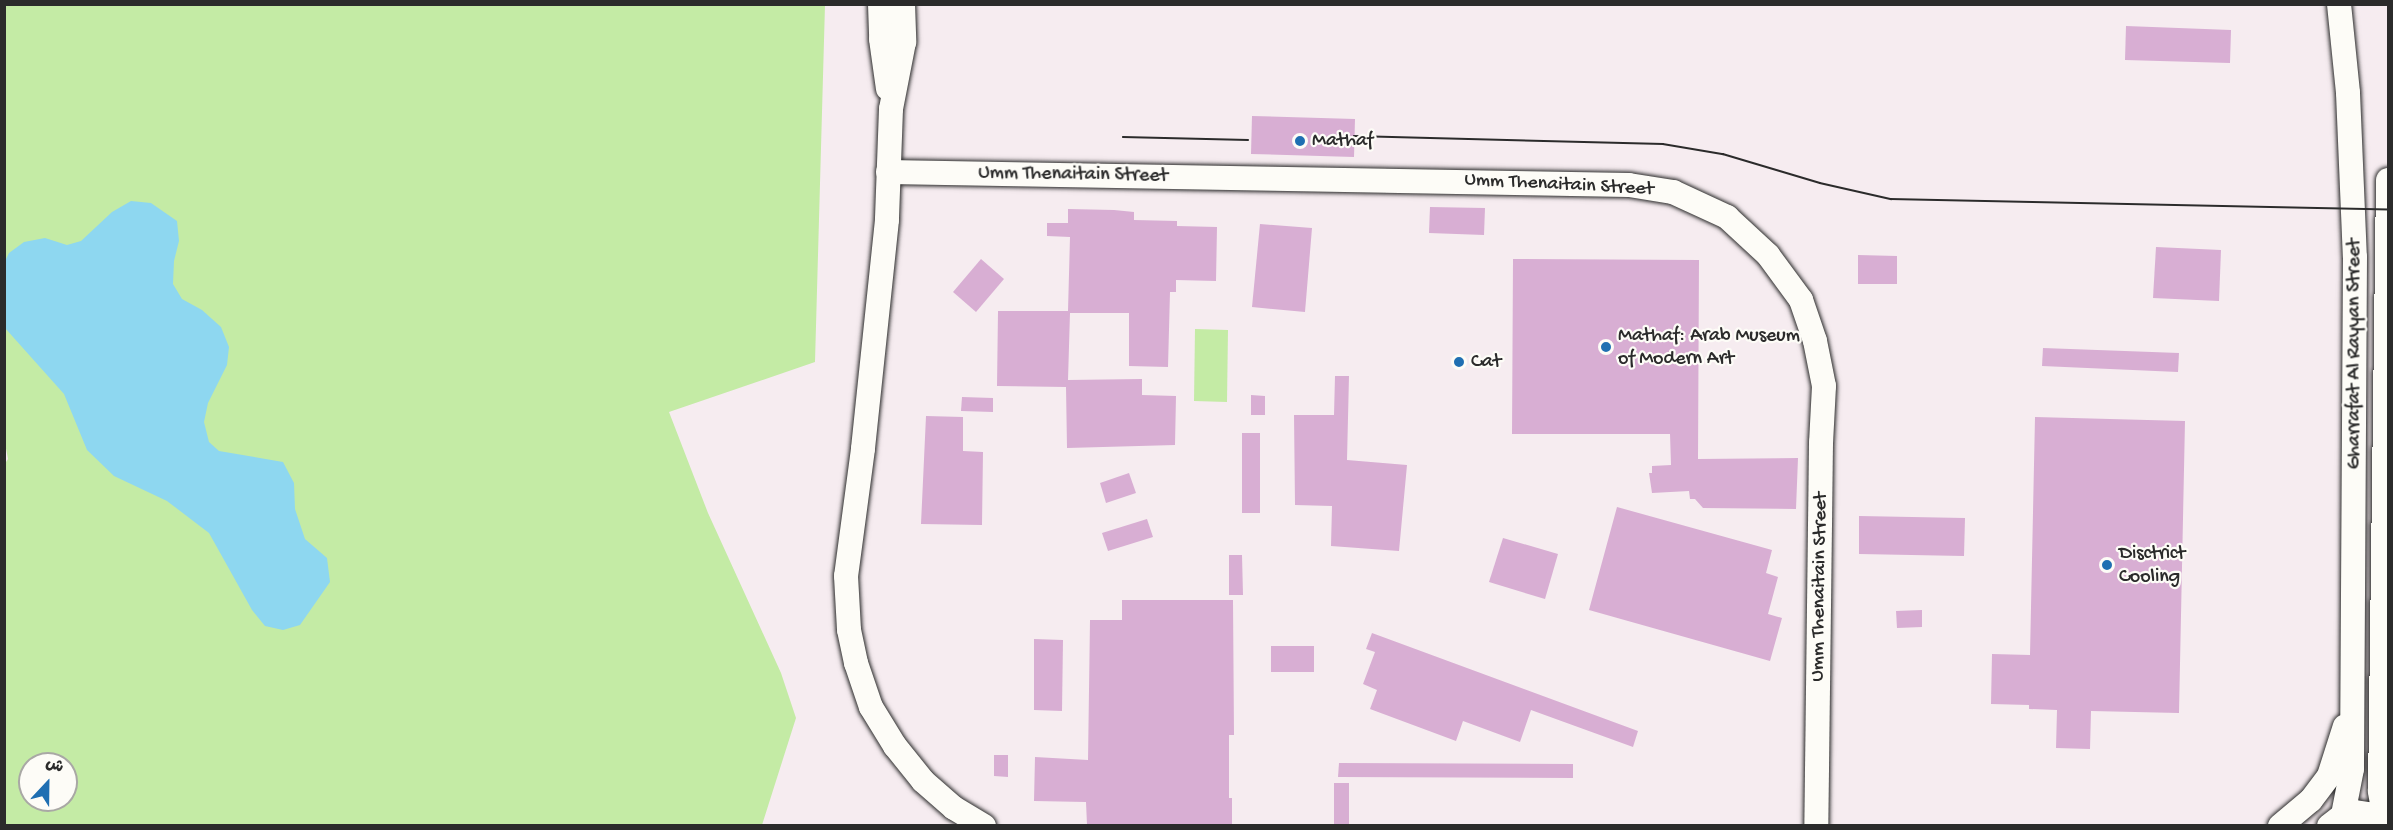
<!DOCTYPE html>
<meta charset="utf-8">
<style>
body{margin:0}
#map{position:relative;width:2393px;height:830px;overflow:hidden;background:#f6ecf0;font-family:"Gochi Hand","Playpen Sans Arabic",sans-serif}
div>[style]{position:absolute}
.green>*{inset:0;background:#c4eba5}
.water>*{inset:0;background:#8ed7f0}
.building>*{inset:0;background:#d8aed3}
.roads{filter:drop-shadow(0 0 2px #2b2b2b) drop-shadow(0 0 2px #2b2b2b)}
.minor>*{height:24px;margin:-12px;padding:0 12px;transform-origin:12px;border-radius:12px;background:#fdfcf7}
.tram>*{height:1.5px;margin:-0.75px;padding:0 0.75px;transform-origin:0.75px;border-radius:0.75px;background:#2b2b2b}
.dots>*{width:16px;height:16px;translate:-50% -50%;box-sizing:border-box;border:3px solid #fdfcf7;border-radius:50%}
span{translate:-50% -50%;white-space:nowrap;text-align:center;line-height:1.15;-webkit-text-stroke:4.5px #fdfcf7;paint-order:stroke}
.poi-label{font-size:20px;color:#2b2b2b}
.left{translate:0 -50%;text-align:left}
.street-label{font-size:20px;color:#2b2b2b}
.frame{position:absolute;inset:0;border:6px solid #2b2b2b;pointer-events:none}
.north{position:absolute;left:18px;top:752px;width:60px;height:60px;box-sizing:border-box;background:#fdfcf7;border:2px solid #a9a8a5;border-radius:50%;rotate:22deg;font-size:16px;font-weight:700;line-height:24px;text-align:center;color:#2b2b2b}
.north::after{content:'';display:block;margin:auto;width:21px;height:27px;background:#1f6fb2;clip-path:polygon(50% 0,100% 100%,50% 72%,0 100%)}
</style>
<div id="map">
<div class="green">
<i style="clip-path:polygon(evenodd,5px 5px,825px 5px,815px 362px,669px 412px,708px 513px,781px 673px,796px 718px,762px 825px,5px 826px,4px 465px,8px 459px,4px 438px,5px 5px,30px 764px,66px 764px,66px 800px,30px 800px,30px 764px)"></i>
<i style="clip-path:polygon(1195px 329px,1228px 330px,1227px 402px,1194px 401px)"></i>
</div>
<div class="water">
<i style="clip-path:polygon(131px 201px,151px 203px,177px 221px,179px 241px,174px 261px,173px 284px,182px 299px,202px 310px,221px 327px,229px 347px,227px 365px,208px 403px,204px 422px,209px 442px,219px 451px,283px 462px,294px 483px,295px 509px,305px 539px,327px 558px,330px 582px,300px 625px,283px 630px,265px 626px,252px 610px,209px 533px,167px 501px,114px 476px,87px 450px,64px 394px,5px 328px,5px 261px,9px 253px,24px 242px,45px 238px,67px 245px,81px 241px,112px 212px)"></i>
</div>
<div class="building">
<i style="clip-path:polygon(2126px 26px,2231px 30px,2230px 63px,2125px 60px)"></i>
<i style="clip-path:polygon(1252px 116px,1355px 119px,1354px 157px,1251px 154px)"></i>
<i style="clip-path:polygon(1430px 207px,1485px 208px,1484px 235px,1429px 233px)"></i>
<i style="clip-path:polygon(1068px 209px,1114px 210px,1134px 212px,1134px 220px,1177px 221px,1177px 226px,1217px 227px,1216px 281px,1176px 280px,1176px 292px,1170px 292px,1168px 367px,1129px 366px,1129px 313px,1070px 313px,1068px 380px,1142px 379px,1142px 395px,1176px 396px,1175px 445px,1067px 448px,1066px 387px,997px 386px,998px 311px,1068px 311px,1070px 237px,1047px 236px,1047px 223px,1068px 223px)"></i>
<i style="clip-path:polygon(1260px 224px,1312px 228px,1305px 312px,1252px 307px)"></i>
<i style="clip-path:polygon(2156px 247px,2221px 250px,2219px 301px,2153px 298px)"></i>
<i style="clip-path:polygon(1858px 255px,1897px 256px,1897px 284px,1858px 284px)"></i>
<i style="clip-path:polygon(981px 259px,1004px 279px,976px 312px,953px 292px)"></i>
<i style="clip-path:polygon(1513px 259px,1699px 260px,1698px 459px,1798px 458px,1796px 509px,1703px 508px,1695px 499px,1690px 499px,1689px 491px,1652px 493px,1649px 473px,1652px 473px,1652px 466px,1671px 465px,1670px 434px,1512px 434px)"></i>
<i style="clip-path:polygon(2043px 348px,2179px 353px,2178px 372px,2042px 366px)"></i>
<i style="clip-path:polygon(1335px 376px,1349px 376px,1347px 460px,1407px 465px,1399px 551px,1331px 546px,1332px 506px,1295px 505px,1294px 415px,1334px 415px)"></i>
<i style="clip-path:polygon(1251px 395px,1265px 396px,1265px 415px,1251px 415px)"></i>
<i style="clip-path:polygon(962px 397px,993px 398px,993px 412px,961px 411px)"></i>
<i style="clip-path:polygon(926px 416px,963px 417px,963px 451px,983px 452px,982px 525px,921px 524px)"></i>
<i style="clip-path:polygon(2035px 417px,2185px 421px,2179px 713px,2091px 711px,2090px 749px,2056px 748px,2057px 710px,2029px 709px,2029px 705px,1991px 704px,1992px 654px,2030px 655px)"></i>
<i style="clip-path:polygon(1242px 433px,1260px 433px,1260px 513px,1242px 513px)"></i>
<i style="clip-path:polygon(1129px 473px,1136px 493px,1106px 503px,1100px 483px)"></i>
<i style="clip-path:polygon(1617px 507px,1772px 550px,1766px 573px,1778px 577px,1768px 614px,1782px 618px,1770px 661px,1589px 610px)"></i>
<i style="clip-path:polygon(1859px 516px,1965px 518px,1964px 556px,1859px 554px)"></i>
<i style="clip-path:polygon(1147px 519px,1153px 537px,1108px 551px,1102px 533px)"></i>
<i style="clip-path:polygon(1503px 538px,1558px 554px,1545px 599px,1489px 582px)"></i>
<i style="clip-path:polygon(1229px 555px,1242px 555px,1243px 595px,1229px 595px)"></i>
<i style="clip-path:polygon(1122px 600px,1233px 600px,1234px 735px,1229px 735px,1229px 798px,1232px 798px,1232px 825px,1087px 825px,1086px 802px,1034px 801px,1035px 757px,1088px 760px,1090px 620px,1122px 620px)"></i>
<i style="clip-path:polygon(1922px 610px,1922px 627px,1897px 628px,1896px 611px)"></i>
<i style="clip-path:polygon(1372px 633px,1638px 731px,1633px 747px,1531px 710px,1520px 742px,1463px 721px,1456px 741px,1370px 709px,1377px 690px,1363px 684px,1375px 652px,1366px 649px)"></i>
<i style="clip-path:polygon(1034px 639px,1063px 640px,1062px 711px,1034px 710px)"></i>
<i style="clip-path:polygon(1271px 646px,1314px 646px,1314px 672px,1271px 672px)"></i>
<i style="clip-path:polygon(994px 755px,1008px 755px,1008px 777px,994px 776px)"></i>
<i style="clip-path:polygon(1339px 763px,1573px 764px,1573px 778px,1338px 777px)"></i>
<i style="clip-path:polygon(1334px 783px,1349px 783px,1349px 825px,1334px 825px)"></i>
</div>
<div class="roads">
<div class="minor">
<i style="left:880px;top:4px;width:35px;rotate:88deg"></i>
<i style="left:881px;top:39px;width:50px;rotate:82deg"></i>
<i style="left:903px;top:4px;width:38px;rotate:88deg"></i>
<i style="left:904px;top:42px;width:68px;rotate:101deg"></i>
<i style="left:891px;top:109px;width:111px;rotate:92.1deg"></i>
<i style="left:887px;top:220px;width:230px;rotate:96deg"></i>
<i style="left:863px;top:449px;width:128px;rotate:97.6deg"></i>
<i style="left:846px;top:576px;width:54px;rotate:86.8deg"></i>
<i style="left:849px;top:630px;width:34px;rotate:78deg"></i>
<i style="left:856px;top:663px;width:46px;rotate:71.2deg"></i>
<i style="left:871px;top:707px;width:46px;rotate:58.4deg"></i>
<i style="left:895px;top:746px;width:45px;rotate:51.3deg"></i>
<i style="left:923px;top:781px;width:41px;rotate:41.1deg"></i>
<i style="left:954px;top:808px;width:35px;rotate:31deg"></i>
<i style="left:2339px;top:4px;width:89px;rotate:84.2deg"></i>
<i style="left:2348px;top:93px;width:164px;rotate:87.6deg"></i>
<i style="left:2355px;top:257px;width:512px;rotate:90.34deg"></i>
<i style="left:2352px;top:769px;width:47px;rotate:101.1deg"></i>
<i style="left:888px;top:172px;width:741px;rotate:1.01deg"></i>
<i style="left:1629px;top:185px;width:45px;rotate:9deg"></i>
<i style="left:1673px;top:192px;width:60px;rotate:24.8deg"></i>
<i style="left:1727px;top:217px;width:56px;rotate:42.8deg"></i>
<i style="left:1768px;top:255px;width:56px;rotate:53.7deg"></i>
<i style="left:1801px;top:300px;width:43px;rotate:71.1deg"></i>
<i style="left:1815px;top:341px;width:46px;rotate:78.7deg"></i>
<i style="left:1824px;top:386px;width:57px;rotate:93deg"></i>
<i style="left:1821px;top:443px;width:383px;rotate:90.7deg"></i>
<i style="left:2280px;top:826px;width:40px;rotate:-40deg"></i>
<i style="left:2311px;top:800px;width:30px;rotate:-53deg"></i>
<i style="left:2329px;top:776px;width:52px;rotate:-72.3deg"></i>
<i style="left:2329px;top:826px;width:18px;rotate:-38deg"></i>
<i style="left:2343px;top:815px;width:12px;rotate:-14deg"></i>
<i style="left:2355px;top:812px;width:12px;rotate:9deg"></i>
<i style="left:2367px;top:814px;width:21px;rotate:35deg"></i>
<i style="left:2386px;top:826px;width:36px;rotate:-100deg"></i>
<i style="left:2380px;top:791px;width:611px;rotate:-89.25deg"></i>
</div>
</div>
<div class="tram">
<i style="left:1354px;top:136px;width:309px;rotate:1.5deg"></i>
<i style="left:1663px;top:144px;width:61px;rotate:9.5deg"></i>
<i style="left:1723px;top:154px;width:101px;rotate:16.6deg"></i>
<i style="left:1820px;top:183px;width:73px;rotate:12.7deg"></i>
<i style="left:1891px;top:199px;width:497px;rotate:1.2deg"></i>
<i style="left:1123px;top:137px;width:125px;rotate:1.4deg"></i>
</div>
<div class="dots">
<i style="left:1300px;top:141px;background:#1f6fb2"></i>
<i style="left:1606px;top:347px;background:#1f6fb2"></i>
<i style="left:1459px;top:362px;background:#1f6fb2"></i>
<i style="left:2107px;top:565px;background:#1f6fb2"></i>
</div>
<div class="poi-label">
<span class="left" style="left:1312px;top:141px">Mathaf</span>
<span class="left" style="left:1618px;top:348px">Mathaf: Arab Museum<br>of Modern Art</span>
<span class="left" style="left:1471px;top:362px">Cat</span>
<span class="left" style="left:2119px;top:566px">Disctrict<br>Cooling</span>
</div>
<div class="street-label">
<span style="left:1073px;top:175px;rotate:1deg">Umm Thenaitain Street</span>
<span style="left:1559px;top:185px;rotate:3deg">Umm Thenaitain Street</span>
<span style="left:2355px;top:354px;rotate:-90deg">Gharrafat Al Rayyan Street</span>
<span style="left:1820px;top:587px;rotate:-89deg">Umm Thenaitain Street</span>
</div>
<div class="frame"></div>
<div class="north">ش</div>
</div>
